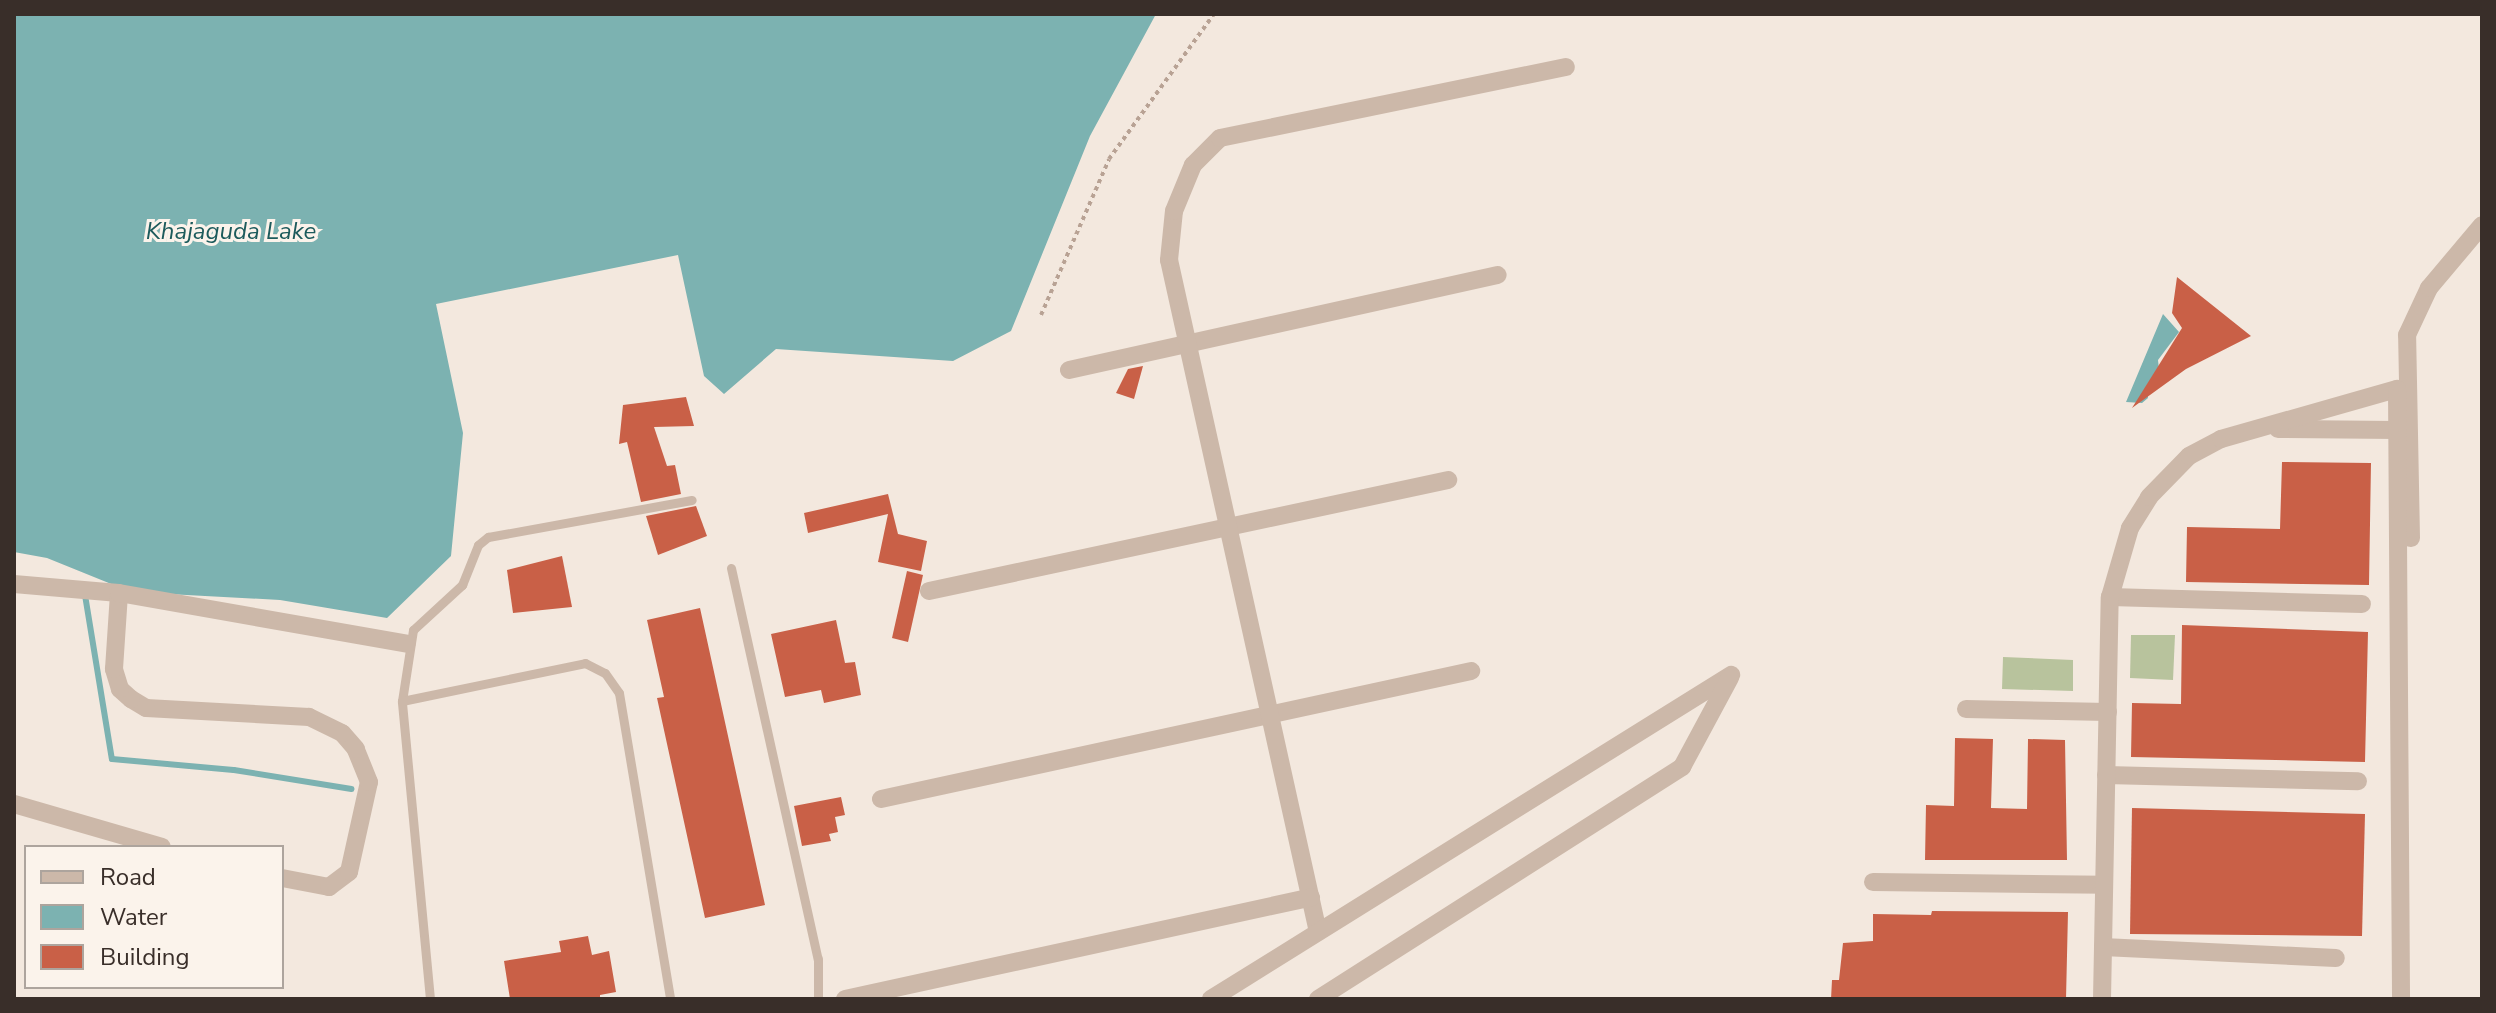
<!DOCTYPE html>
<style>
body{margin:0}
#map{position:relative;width:2496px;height:1013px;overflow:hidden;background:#f3e8de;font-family:"Nunito Sans",sans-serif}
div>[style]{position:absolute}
.green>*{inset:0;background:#b8c39d}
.water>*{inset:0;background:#7cb2b1}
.stream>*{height:6px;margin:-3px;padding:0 3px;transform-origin:3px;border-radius:3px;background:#7cb2b1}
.building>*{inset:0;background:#c96047}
.path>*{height:4px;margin-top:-2px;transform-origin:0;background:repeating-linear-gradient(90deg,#b8a294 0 4px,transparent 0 8px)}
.lane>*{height:9px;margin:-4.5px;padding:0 4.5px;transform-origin:4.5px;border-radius:4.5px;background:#ccb8a9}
.street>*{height:18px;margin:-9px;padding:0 9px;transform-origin:9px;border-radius:9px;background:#ccb8a9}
span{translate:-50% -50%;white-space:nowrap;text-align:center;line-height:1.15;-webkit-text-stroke:6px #fbf3eb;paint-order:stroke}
.water-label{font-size:24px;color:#1d5b5c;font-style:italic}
.frame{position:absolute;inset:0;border:16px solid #392e29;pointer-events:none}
.legend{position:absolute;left:24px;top:845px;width:260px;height:144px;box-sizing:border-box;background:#fbf3eb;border:2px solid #ada49d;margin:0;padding:10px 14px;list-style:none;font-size:24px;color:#392e29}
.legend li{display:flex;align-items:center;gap:16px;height:40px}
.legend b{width:40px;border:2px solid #ada49d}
</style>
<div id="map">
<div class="green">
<i style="clip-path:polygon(2131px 635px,2175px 635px,2173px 680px,2130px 678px)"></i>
<i style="clip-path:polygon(2003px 657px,2073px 660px,2073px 691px,2002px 689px)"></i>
</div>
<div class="water">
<i style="clip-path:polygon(14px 14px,1156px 14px,1090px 136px,1011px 331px,953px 361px,776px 349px,724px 394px,704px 376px,678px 255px,436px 304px,463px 433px,451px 556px,387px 618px,280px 600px,131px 592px,47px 558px,14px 552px)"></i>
<i style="clip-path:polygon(2163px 314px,2179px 332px,2158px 360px,2159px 369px,2147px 385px,2148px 398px,2142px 403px,2126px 402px)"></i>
</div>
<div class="stream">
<i style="left:85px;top:595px;width:166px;rotate:80.7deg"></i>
<i style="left:112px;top:759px;width:122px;rotate:5.2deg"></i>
<i style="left:234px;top:770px;width:119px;rotate:9.2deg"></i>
</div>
<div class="building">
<i style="clip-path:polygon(2177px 277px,2251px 336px,2186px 369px,2132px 408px,2182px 328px,2172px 313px)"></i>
<i style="clip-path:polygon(1143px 366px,1134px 399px,1116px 393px,1128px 369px)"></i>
<i style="clip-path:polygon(686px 397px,694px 426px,654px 427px,667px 466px,675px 465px,681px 494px,641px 502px,627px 442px,619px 444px,623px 405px)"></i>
<i style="clip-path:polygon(2282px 462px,2371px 463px,2369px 585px,2186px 582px,2187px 527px,2280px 529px)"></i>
<i style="clip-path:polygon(888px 494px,898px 534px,927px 541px,921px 571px,878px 562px,888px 514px,808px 533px,804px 513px)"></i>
<i style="clip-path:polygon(696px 506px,707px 536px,658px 555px,646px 516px)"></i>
<i style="clip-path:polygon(562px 556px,572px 607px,513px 613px,507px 570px)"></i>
<i style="clip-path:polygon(907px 571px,923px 575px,908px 642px,892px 638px)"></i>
<i style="clip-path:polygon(700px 608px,765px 905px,705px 918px,657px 698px,664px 697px,647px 620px)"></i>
<i style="clip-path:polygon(836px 620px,845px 663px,855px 662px,861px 695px,824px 703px,821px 690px,785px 697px,771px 634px)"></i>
<i style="clip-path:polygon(2182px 625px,2368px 632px,2365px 762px,2131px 757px,2132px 703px,2181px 704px)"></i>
<i style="clip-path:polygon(1955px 738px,1993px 739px,1991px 808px,2027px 809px,2028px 739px,2065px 740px,2067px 860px,1925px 860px,1926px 805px,1954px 806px)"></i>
<i style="clip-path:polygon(841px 797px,845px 815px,835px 817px,838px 832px,829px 834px,831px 841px,802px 846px,794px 806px)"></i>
<i style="clip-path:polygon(2132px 808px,2365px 814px,2362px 936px,2130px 934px)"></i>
<i style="clip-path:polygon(1932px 911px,2068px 912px,2066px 999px,1831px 999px,1832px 980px,1839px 980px,1843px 943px,1873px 941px,1873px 914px,1931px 915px)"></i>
<i style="clip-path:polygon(588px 936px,592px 955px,609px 951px,616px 992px,600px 995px,600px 999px,510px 999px,504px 961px,561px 952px,559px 941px)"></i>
</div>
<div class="path">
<i style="left:1041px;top:315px;width:170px;rotate:-66.4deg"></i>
<i style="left:1109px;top:159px;width:179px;rotate:-54.1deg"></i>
</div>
<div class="lane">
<i style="left:731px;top:568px;width:401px;rotate:77.5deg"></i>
<i style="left:818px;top:959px;width:40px;rotate:90deg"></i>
<i style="left:402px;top:701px;width:72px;rotate:-81.2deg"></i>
<i style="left:413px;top:630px;width:67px;rotate:-42.6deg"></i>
<i style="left:462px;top:585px;width:43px;rotate:-68.2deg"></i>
<i style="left:478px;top:545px;width:13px;rotate:-39deg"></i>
<i style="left:488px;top:537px;width:207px;rotate:-10.3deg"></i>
<i style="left:430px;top:999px;width:299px;rotate:-95.4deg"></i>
<i style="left:402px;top:701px;width:187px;rotate:-11.7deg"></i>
<i style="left:585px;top:663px;width:22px;rotate:27deg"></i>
<i style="left:605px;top:673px;width:24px;rotate:55deg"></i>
<i style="left:619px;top:693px;width:310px;rotate:80.5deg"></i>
</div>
<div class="street">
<i style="left:1069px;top:370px;width:439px;rotate:-12.5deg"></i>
<i style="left:2278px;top:429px;width:119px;rotate:0.5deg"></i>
<i style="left:2411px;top:538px;width:203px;rotate:-91.1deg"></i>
<i style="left:2407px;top:335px;width:52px;rotate:-64.9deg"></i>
<i style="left:2429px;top:288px;width:82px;rotate:-49.9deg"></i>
<i style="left:14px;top:584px;width:105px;rotate:4.9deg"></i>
<i style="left:929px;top:591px;width:531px;rotate:-12.07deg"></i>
<i style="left:2110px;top:597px;width:252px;rotate:1.6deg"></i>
<i style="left:1966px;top:709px;width:142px;rotate:1.2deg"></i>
<i style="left:2106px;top:775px;width:252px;rotate:1.4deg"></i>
<i style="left:881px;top:799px;width:604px;rotate:-12.24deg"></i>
<i style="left:14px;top:804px;width:154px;rotate:16.2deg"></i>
<i style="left:282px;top:878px;width:48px;rotate:10.8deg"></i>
<i style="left:329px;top:887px;width:25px;rotate:-37deg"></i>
<i style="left:349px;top:872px;width:92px;rotate:-77.5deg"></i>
<i style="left:369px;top:782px;width:35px;rotate:-112deg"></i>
<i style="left:356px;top:749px;width:21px;rotate:-131deg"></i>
<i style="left:342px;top:733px;width:37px;rotate:-154deg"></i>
<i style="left:309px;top:717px;width:163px;rotate:-176.8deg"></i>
<i style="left:146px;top:708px;width:17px;rotate:-149deg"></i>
<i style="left:131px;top:699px;width:15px;rotate:-138deg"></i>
<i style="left:120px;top:689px;width:21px;rotate:-107deg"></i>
<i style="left:114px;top:669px;width:76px;rotate:-86.2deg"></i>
<i style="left:119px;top:593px;width:292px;rotate:10deg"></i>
<i style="left:1873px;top:882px;width:231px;rotate:0.7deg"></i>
<i style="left:1318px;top:932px;width:688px;rotate:-102.5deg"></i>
<i style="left:1169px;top:260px;width:49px;rotate:-84.2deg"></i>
<i style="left:1174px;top:211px;width:50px;rotate:-67.6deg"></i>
<i style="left:1193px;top:165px;width:38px;rotate:-45deg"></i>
<i style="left:1220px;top:138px;width:353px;rotate:-11.6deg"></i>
<i style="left:2103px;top:947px;width:233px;rotate:2.7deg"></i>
<i style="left:845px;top:999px;width:477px;rotate:-12.3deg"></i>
<i style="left:1211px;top:999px;width:613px;rotate:-31.93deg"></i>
<i style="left:1318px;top:999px;width:432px;rotate:-32.5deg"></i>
<i style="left:1682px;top:767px;width:101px;rotate:-61.7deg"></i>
<i style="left:2102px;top:999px;width:402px;rotate:-88.9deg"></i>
<i style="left:2110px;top:597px;width:72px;rotate:-73.8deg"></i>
<i style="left:2130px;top:528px;width:36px;rotate:-58deg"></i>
<i style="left:2149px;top:497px;width:57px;rotate:-45.7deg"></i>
<i style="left:2189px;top:456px;width:36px;rotate:-28deg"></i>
<i style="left:2221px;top:439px;width:183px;rotate:-15.9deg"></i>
<i style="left:2397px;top:389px;width:610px;rotate:89.62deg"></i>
</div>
<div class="water-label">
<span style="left:231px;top:232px">Khajaguda Lake</span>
</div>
<div class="frame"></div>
<ul class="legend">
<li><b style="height:10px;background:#ccb8a9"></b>Road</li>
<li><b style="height:22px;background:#7cb2b1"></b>Water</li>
<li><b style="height:22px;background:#c96047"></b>Building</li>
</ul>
</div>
